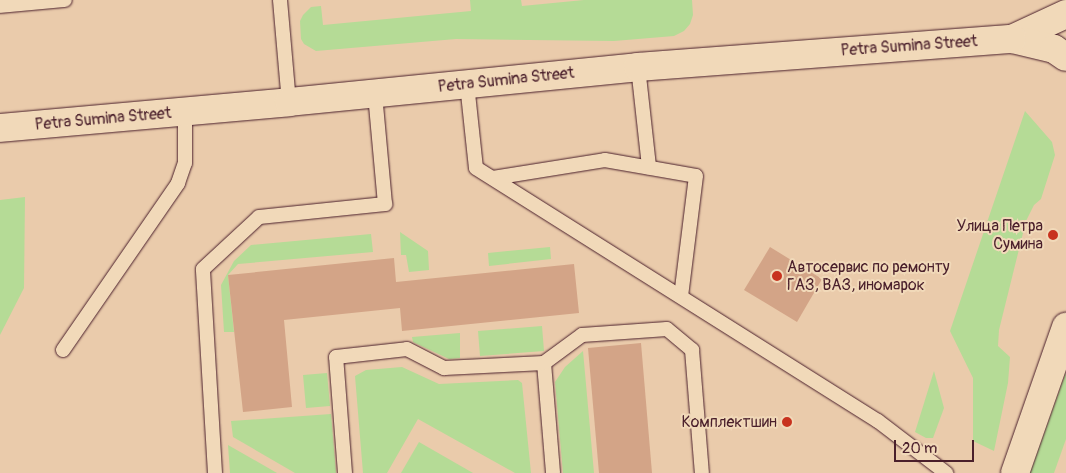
<!DOCTYPE html>
<meta charset="utf-8">
<style>
body{margin:0}
#map{position:relative;width:1066px;height:473px;overflow:hidden;background:#eacbab;font-family:Pangolin,sans-serif}
div>[style]{position:absolute}
.green>*{inset:0;background:#b5db96}
.building>*{inset:0;background:#d3a487}
.roads{filter:drop-shadow(0 0 1px #4a1f2b) drop-shadow(0 0 1px #4a1f2b)}
.lane>*{height:14px;margin:-7px;padding:0 7px;transform-origin:7px;border-radius:7px;background:#f1d9b9}
.street>*{height:28px;margin:-14px;padding:0 14px;transform-origin:14px;border-radius:14px;background:#f1d9b9}
.primary>*{height:28px;margin:-14px;padding:0 14px;transform-origin:14px;border-radius:14px;background:#f1d9b9}
.dots>*{width:14px;height:14px;translate:-50% -50%;box-sizing:border-box;border:2px solid #f1d9b9;border-radius:50%}
span{translate:-50% -50%;white-space:nowrap;text-align:center;line-height:1.15;-webkit-text-stroke:4px #f1d9b9;paint-order:stroke}
.street-label{font-size:16px;color:#4a1f2b}
.poi-label{font-size:16px;color:#4a1f2b}
.right{translate:-100% -50%;text-align:right}
.left{translate:0 -50%;text-align:left}
.scale{position:absolute;left:894px;top:440px;width:80px;height:22px;box-sizing:border-box;border:2px solid #4a1f2b;border-top:0;padding-left:6px;font-size:15px;line-height:18px;white-space:nowrap;color:#4a1f2b;-webkit-text-stroke:4px #f1d9b9;paint-order:stroke}
</style>
<div id="map">
<div class="green">
<i style="clip-path:polygon(470px 0,521px 0,522px 6px,584px 0,692px 0,693px 15px,690px 24px,684px 31px,674px 36px,614px 41px,456px 39px,316px 51px,304px 44px,301px 39px,300px 21px,303px 15px,311px 7px,321px 6px,323px 25px,471px 11px)"></i>
<i style="clip-path:polygon(1025px 111px,1052px 142px,1055px 155px,1041px 199px,1034px 205px,1026px 221px,999px 330px,998px 346px,1010px 357px,1008px 383px,994px 451px,973px 441px,973px 378px,950px 331px)"></i>
<i style="clip-path:polygon(25px 197px,24px 288px,0 335px,0 200px)"></i>
<i style="clip-path:polygon(400px 232px,428px 251px,429px 270px,409px 272px,406px 255px,401px 255px)"></i>
<i style="clip-path:polygon(371px 234px,373px 252px,238px 264px,228px 275px,234px 332px,224px 332px,221px 285px,234px 261px,251px 245px)"></i>
<i style="clip-path:polygon(550px 247px,551px 259px,489px 266px,488px 253px)"></i>
<i style="clip-path:polygon(542px 326px,544px 351px,480px 356px,478px 331px)"></i>
<i style="clip-path:polygon(460px 333px,460px 358px,449px 359px,413px 342px,412px 337px)"></i>
<i style="clip-path:polygon(583px 351px,594px 473px,563px 473px,555px 382px,565px 367px)"></i>
<i style="clip-path:polygon(402px 367px,439px 384px,518px 380px,522px 383px,531px 473px,515px 473px,418px 419px,387px 473px,363px 473px,355px 376px,366px 370px)"></i>
<i style="clip-path:polygon(934px 371px,944px 408px,933px 438px,926px 438px,915px 432px)"></i>
<i style="clip-path:polygon(1066px 372px,1066px 439px,1054px 473px,1030px 473px)"></i>
<i style="clip-path:polygon(327px 373px,330px 406px,306px 408px,303px 375px)"></i>
<i style="clip-path:polygon(331px 414px,336px 473px,295px 473px,233px 437px,231px 421px)"></i>
<i style="clip-path:polygon(419px 442px,473px 473px,401px 473px)"></i>
<i style="clip-path:polygon(228px 445px,277px 473px,230px 473px)"></i>
</div>
<div class="building">
<i style="clip-path:polygon(770px 247px,822px 279px,797px 322px,744px 290px)"></i>
<i style="clip-path:polygon(394px 258px,396px 282px,574px 264px,579px 313px,402px 331px,400px 308px,284px 320px,292px 407px,243px 412px,228px 275px)"></i>
<i style="clip-path:polygon(641px 343px,652px 473px,599px 473px,588px 348px)"></i>
</div>
<div class="roads">
<div class="lane">
<i style="left:280px;top:0;width:102px;rotate:85deg"></i>
<i style="left:0;top:6px;width:65px;rotate:-5.3deg"></i>
<i style="left:638px;top:67px;width:101px;rotate:83.7deg"></i>
<i style="left:467px;top:84px;width:84px;rotate:83.9deg"></i>
<i style="left:476px;top:168px;width:475px;rotate:32.2deg"></i>
<i style="left:878px;top:421px;width:86px;rotate:37.4deg"></i>
<i style="left:493px;top:178px;width:113px;rotate:-9.1deg"></i>
<i style="left:605px;top:160px;width:92px;rotate:10deg"></i>
<i style="left:696px;top:176px;width:121px;rotate:97.1deg"></i>
<i style="left:63px;top:350px;width:203px;rotate:-55.4deg"></i>
<i style="left:178px;top:183px;width:21px;rotate:-71deg"></i>
<i style="left:185px;top:163px;width:51px;rotate:-90deg"></i>
<i style="left:544px;top:363px;width:110px;rotate:85.3deg"></i>
<i style="left:215px;top:473px;width:204px;rotate:-93.4deg"></i>
<i style="left:203px;top:269px;width:76px;rotate:-42.9deg"></i>
<i style="left:259px;top:217px;width:127px;rotate:-5.9deg"></i>
<i style="left:385px;top:204px;width:110px;rotate:-95.2deg"></i>
<i style="left:345px;top:473px;width:116px;rotate:-94.4deg"></i>
<i style="left:336px;top:357px;width:71px;rotate:-6.4deg"></i>
<i style="left:407px;top:349px;width:42px;rotate:27.2deg"></i>
<i style="left:444px;top:368px;width:100px;rotate:-2.9deg"></i>
<i style="left:544px;top:363px;width:47px;rotate:-36.4deg"></i>
<i style="left:582px;top:335px;width:85px;rotate:-4deg"></i>
<i style="left:667px;top:329px;width:33px;rotate:40deg"></i>
<i style="left:692px;top:350px;width:123px;rotate:85.4deg"></i>
</div>
<div class="street">
<i style="left:1066px;top:14px;width:60px;rotate:155.2deg"></i>
<i style="left:1012px;top:39px;width:43px;rotate:13.4deg"></i>
<i style="left:1054px;top:49px;width:14px;rotate:34deg"></i>
<i style="left:0;top:128px;width:290px;rotate:-5.1deg"></i>
<i style="left:289px;top:102px;width:351px;rotate:-5.7deg"></i>
<i style="left:638px;top:67px;width:375px;rotate:-4.3deg"></i>
</div>
<div class="primary">
<i style="left:1015px;top:473px;width:155px;rotate:-70.7deg"></i>
</div>
</div>
<div class="dots">
<i style="left:1053px;top:235px;background:#c8321e"></i>
<i style="left:777px;top:276px;background:#c8321e"></i>
<i style="left:787px;top:422px;background:#c8321e"></i>
</div>
<div class="street-label">
<span style="left:909px;top:46px;rotate:-4deg">Petra Sumina Street</span>
<span style="left:506px;top:80px;rotate:-6deg">Petra Sumina Street</span>
<span style="left:103px;top:119px;rotate:-5deg">Petra Sumina Street</span>
</div>
<div class="poi-label">
<span class="right" style="left:1043px;top:235px">Улица Петра<br>Сумина</span>
<span class="left" style="left:787px;top:276px">Автосервис по ремонту<br>ГАЗ, ВАЗ, иномарок</span>
<span class="right" style="left:777px;top:422px">Комплектшин</span>
</div>
<div class="scale">20 m</div>
</div>
